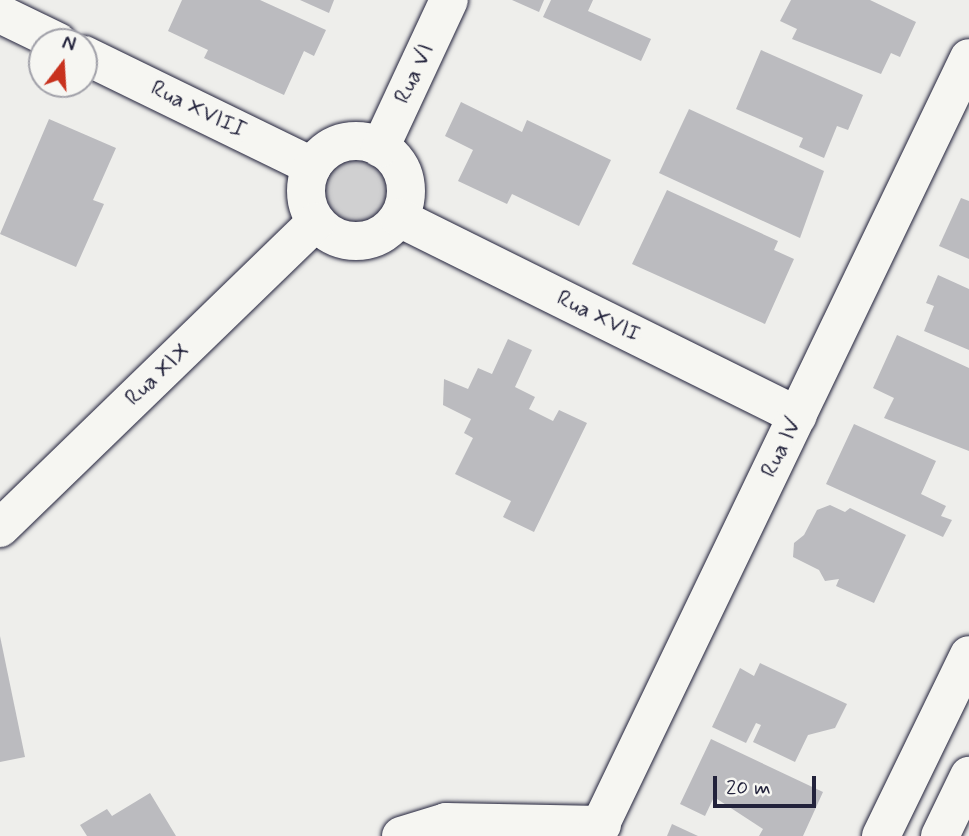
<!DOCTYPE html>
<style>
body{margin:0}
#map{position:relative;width:969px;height:836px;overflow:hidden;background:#eeeeeb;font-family:Mynerve,sans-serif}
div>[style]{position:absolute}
.green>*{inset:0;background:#d0d0d1}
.round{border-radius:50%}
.building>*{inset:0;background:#bbbbbf}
.roads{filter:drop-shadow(0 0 2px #22223b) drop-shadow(0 0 2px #22223b)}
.minor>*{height:38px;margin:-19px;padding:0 19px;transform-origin:19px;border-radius:19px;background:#f6f6f2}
.minor>.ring{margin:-19px;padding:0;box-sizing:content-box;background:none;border:38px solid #f6f6f2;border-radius:50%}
span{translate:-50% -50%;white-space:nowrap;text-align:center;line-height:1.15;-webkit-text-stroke:7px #f6f6f2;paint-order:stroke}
.street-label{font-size:23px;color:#22223b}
.north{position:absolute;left:28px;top:28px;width:70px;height:70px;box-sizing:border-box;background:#f6f6f2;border:2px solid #a1a1a9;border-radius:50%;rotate:17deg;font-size:19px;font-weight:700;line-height:28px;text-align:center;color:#22223b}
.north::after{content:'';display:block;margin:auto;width:24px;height:32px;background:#c8321e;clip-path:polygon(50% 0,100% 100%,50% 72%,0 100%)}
.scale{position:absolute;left:713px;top:776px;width:103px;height:32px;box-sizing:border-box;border:4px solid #22223b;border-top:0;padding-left:9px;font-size:21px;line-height:24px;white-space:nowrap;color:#22223b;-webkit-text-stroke:5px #f6f6f2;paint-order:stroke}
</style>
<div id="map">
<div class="green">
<i class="round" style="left:314px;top:150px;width:84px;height:84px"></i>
</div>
<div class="building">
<i style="clip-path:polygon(182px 0,260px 0,326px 30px,314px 56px,304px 51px,284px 95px,204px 58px,208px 50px,168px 31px)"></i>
<i style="clip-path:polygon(300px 0,334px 0,329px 13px)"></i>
<i style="clip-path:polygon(512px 0,544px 0,539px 12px)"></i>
<i style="clip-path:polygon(551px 0,593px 0,588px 11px,651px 39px,641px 61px,543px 17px)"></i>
<i style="clip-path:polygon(791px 0,870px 0,916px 22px,900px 57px,891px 53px,881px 74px,792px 39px,797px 29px,780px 21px)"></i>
<i style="clip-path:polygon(761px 50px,863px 95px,848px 130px,837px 126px,824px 158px,799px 147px,803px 138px,736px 109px)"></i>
<i style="clip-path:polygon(461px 102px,522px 132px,527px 120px,611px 160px,579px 226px,512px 194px,507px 204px,458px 181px,473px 150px,445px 136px)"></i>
<i style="clip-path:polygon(689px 109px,824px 171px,800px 238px,659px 173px)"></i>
<i style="clip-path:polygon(49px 119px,116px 148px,93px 200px,104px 204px,76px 267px,0 234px)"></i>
<i style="clip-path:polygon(667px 190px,778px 241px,774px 250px,794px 259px,765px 324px,632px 264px)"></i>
<i style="clip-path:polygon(961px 198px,969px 201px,969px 259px,939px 246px)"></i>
<i style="clip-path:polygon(938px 275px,969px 289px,969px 350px,924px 331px,934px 306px,926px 303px)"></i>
<i style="clip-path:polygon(897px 335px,969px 368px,969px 451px,884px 418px,894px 398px,873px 388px)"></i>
<i style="clip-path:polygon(508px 339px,532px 350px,515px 387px,535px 397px,529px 409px,553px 421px,559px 410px,587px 423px,534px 532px,503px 517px,511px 501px,455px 474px,473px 438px,464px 433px,471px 419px,443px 405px,444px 379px,468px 389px,478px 368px,492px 374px)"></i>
<i style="clip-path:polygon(854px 424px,936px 461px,921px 494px,946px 506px,941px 516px,952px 520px,943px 537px,826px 484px)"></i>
<i style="clip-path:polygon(830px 505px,845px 512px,850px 508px,906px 535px,874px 603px,836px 586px,839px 579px,825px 581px,819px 570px,793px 557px,794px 543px,804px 535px,817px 510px)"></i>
<i style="clip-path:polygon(0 636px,25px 757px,0 762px)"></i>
<i style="clip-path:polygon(760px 663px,847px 704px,835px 728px,808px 735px,795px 762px,753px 742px,761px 725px,756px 723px,746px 743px,712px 727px,740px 668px,754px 676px)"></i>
<i style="clip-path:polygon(711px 739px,823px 792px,803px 836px,759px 836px,763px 829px,714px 797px,705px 816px,680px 804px)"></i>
<i style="clip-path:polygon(150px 793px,176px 836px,87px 836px,80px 825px,107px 809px,112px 816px)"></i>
<i style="clip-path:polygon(672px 824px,698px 836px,667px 836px)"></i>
</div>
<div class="roads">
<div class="minor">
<i style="left:0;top:14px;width:64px;rotate:25.8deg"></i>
<i style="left:84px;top:55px;width:254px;rotate:26deg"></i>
<i class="ring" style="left:306px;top:141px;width:62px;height:62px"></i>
<i style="left:380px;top:148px;width:163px;rotate:-65deg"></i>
<i style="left:399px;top:218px;width:445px;rotate:26.4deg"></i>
<i style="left:0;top:528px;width:440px;rotate:-44.1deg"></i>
<i style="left:401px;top:836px;width:47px;rotate:-17.3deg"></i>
<i style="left:446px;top:822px;width:156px;rotate:1.1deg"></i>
<i style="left:595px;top:836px;width:863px;rotate:-64.33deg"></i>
<i style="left:881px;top:836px;width:201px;rotate:-64.1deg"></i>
<i style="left:940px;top:836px;width:67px;rotate:-64.2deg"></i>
</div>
</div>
<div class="street-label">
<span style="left:415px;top:74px;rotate:-65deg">Rua VI</span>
<span style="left:198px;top:110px;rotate:26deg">Rua XVIII</span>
<span style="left:598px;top:317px;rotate:26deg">Rua XVII</span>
<span style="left:158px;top:375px;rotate:-44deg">Rua XIX</span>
<span style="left:782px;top:448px;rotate:-64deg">Rua IV</span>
</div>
<div class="north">N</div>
<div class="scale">20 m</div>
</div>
